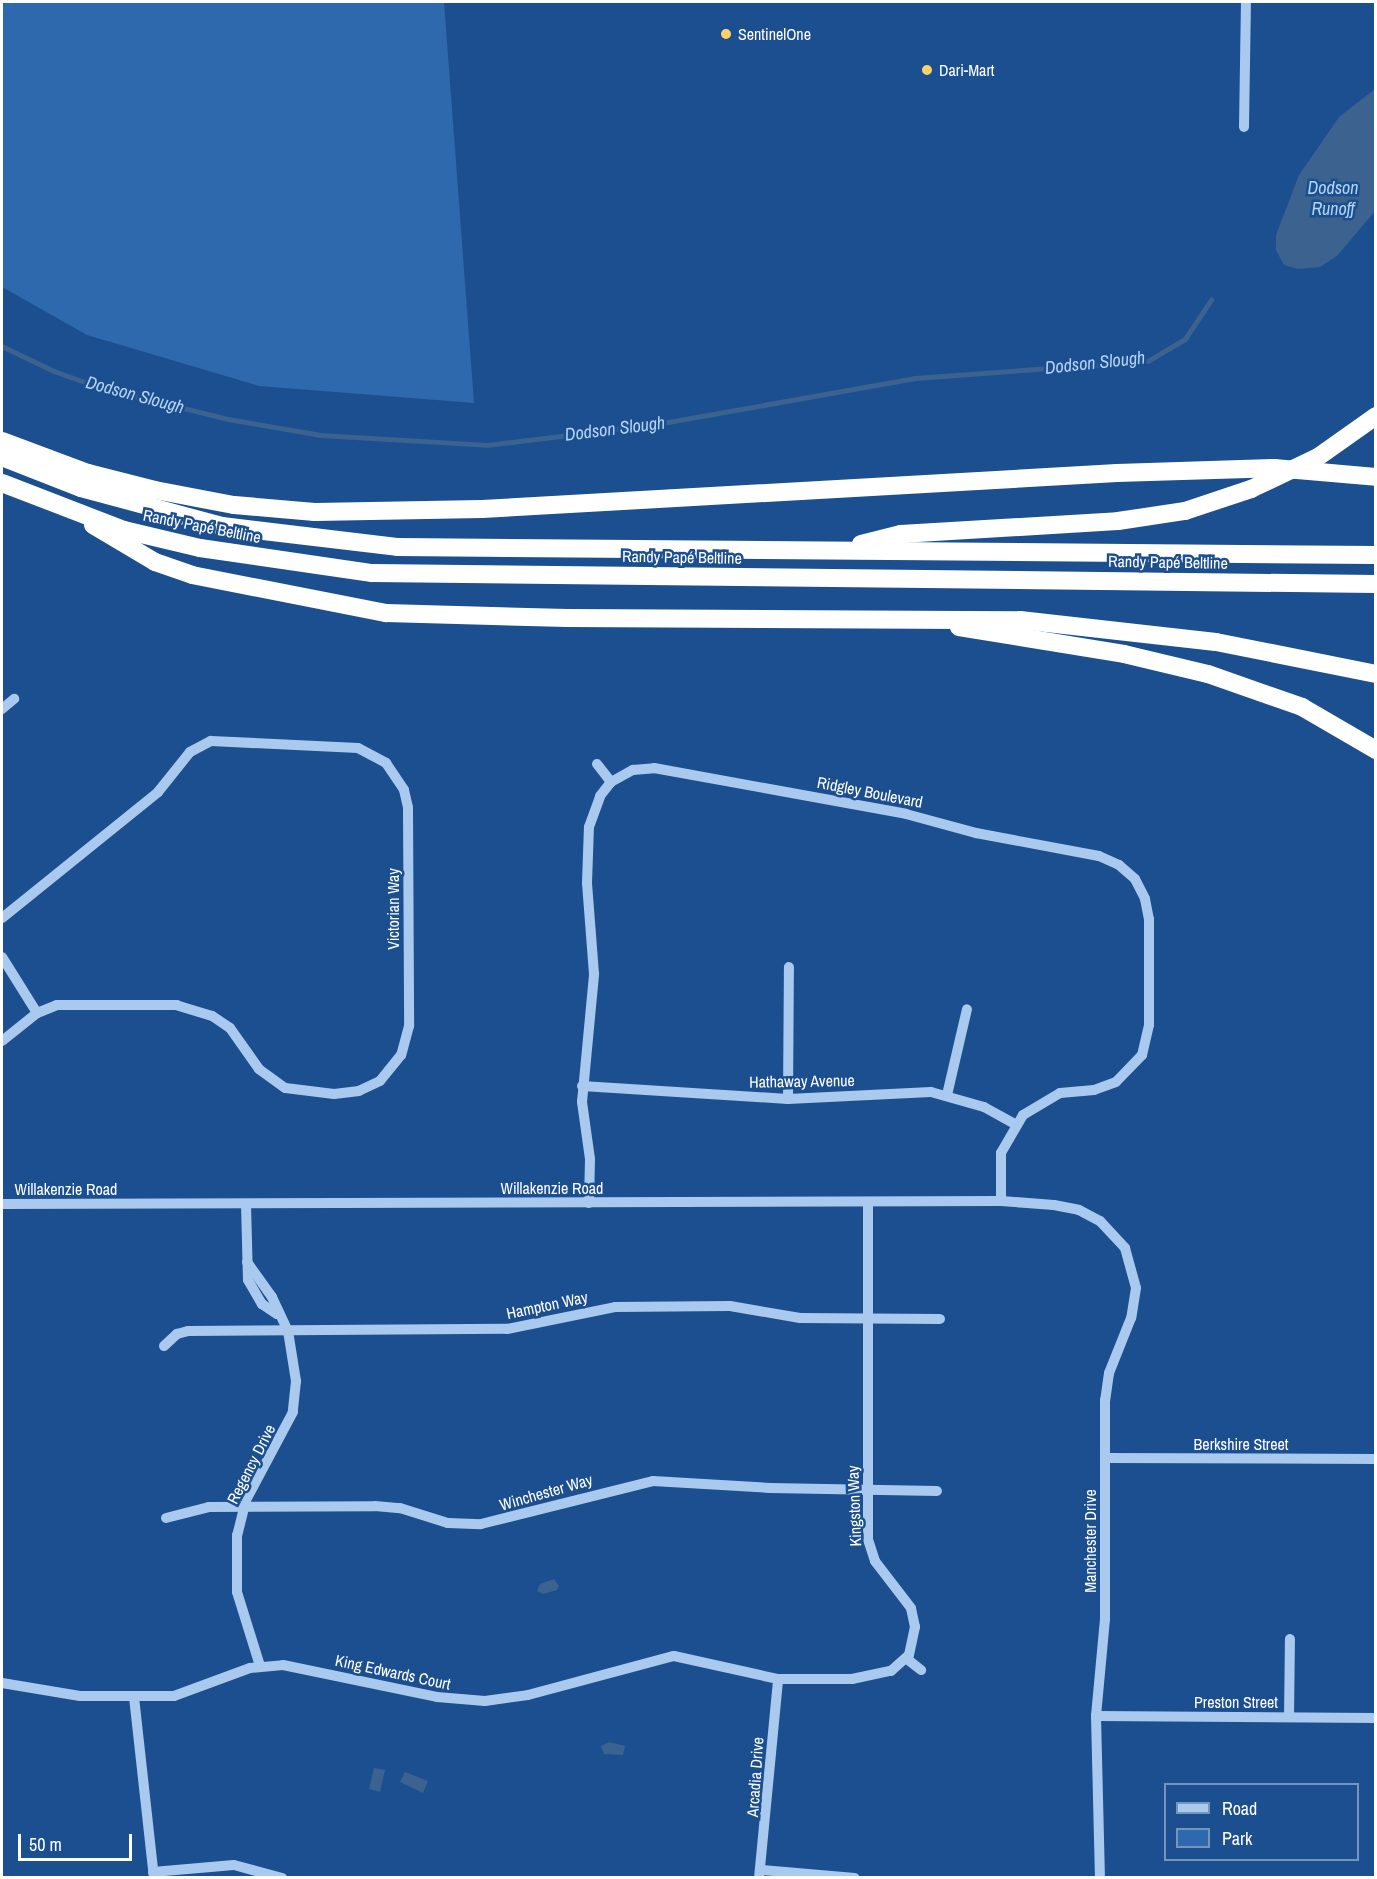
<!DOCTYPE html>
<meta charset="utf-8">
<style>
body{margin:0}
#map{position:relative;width:1377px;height:1879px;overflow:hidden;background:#1b4f8f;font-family:"Archivo Narrow",sans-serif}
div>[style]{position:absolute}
.green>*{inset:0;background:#2e69ad}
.water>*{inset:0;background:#3c6290}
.stream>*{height:4.5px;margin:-2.25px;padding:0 2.25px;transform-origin:2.25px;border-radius:2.25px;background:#3c6290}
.minor>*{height:10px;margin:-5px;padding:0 5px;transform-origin:5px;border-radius:5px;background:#a9c9ee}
.highway>*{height:18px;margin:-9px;padding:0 9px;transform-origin:9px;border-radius:9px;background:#fff}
.highway-bridge>*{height:18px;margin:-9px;padding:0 9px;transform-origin:9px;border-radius:9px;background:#fff}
.dots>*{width:16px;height:16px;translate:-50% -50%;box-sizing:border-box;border:3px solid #1b4f8f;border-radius:50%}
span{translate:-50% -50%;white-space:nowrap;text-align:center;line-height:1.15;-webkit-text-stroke:5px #1b4f8f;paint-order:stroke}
.poi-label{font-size:16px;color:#fff}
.left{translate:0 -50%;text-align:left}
.street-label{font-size:16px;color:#fff}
.water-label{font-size:18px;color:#b5d3f5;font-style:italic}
.frame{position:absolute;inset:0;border:3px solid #fff;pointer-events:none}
.legend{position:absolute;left:1164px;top:1783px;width:195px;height:78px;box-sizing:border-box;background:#1b4f8f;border:2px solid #7695bc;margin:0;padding:8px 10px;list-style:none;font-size:18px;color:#fff}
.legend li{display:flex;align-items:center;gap:12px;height:30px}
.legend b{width:30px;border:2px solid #7695bc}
.scale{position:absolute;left:18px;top:1834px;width:114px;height:27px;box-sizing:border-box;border:3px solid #fff;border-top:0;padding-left:8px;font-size:18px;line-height:21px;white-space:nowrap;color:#fff;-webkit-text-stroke:4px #1b4f8f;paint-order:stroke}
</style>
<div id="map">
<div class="green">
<i style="clip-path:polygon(2px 2px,444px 2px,474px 403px,259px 386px,87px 335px,2px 287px)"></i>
</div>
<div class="water">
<i style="clip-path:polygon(1375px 89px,1375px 211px,1337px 256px,1320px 267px,1298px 269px,1284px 265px,1276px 250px,1276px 235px,1299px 175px,1339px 117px)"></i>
<i style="clip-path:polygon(554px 1579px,559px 1586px,557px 1590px,543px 1594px,537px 1591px,540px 1584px)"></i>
<i style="clip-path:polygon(609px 1742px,625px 1746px,623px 1755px,604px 1754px,601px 1746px)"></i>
<i style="clip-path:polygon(374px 1768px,385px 1770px,380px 1792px,369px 1789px)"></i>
<i style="clip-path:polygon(405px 1772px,428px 1781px,423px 1793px,400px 1782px)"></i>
</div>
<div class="stream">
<i style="left:2px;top:346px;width:58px;rotate:25.7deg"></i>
<i style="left:54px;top:371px;width:48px;rotate:19.6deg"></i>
<i style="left:99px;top:387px;width:133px;rotate:13.9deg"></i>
<i style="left:228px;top:419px;width:94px;rotate:9.8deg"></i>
<i style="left:321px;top:435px;width:166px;rotate:3.4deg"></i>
<i style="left:487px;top:445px;width:171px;rotate:-7deg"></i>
<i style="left:657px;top:424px;width:262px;rotate:-10.1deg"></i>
<i style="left:915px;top:378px;width:234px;rotate:-4.2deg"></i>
<i style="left:1148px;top:361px;width:43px;rotate:-30.7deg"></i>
<i style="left:1185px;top:339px;width:47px;rotate:-56.3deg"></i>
</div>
<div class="minor">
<i style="left:1244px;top:127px;width:125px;rotate:-89.1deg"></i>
<i style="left:2px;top:709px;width:16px;rotate:-40deg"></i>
<i style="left:597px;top:764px;width:23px;rotate:52deg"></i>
<i style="left:2px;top:918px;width:201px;rotate:-38.9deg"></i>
<i style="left:158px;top:792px;width:51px;rotate:-51.3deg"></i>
<i style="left:190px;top:752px;width:24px;rotate:-28deg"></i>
<i style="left:211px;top:741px;width:147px;rotate:2.7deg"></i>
<i style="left:358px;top:748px;width:32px;rotate:28deg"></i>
<i style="left:386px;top:763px;width:32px;rotate:56deg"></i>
<i style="left:404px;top:790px;width:18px;rotate:77deg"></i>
<i style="left:408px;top:808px;width:218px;rotate:89.7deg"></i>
<i style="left:409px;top:1026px;width:30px;rotate:105deg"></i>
<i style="left:401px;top:1055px;width:33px;rotate:129deg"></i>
<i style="left:380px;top:1081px;width:23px;rotate:155deg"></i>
<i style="left:359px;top:1091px;width:25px;rotate:173deg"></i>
<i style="left:334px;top:1094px;width:49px;rotate:-173deg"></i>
<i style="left:285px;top:1088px;width:32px;rotate:-144deg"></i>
<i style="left:259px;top:1069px;width:50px;rotate:-125.3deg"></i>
<i style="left:230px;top:1028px;width:22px;rotate:-146deg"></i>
<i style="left:212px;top:1016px;width:37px;rotate:-163deg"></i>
<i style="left:177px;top:1005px;width:120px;rotate:180deg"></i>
<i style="left:57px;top:1005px;width:22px;rotate:158deg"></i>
<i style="left:37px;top:1013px;width:45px;rotate:141.3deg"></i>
<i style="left:2px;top:957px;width:66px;rotate:58deg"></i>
<i style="left:582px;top:1086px;width:206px;rotate:3.6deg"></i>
<i style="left:788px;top:1099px;width:143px;rotate:-2.8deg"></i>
<i style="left:931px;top:1092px;width:55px;rotate:15.8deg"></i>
<i style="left:984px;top:1107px;width:35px;rotate:29deg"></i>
<i style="left:947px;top:1095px;width:88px;rotate:-76.9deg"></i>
<i style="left:788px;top:1099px;width:132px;rotate:-89.6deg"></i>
<i style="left:589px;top:1203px;width:44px;rotate:-88.7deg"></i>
<i style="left:590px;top:1159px;width:58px;rotate:-98deg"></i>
<i style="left:582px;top:1102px;width:129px;rotate:-84.6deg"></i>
<i style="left:594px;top:974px;width:91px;rotate:-94.4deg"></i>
<i style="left:587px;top:883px;width:56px;rotate:-88deg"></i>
<i style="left:589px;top:827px;width:33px;rotate:-70deg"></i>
<i style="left:600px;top:796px;width:18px;rotate:-52deg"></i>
<i style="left:611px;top:782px;width:25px;rotate:-29deg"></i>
<i style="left:633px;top:770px;width:21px;rotate:-5deg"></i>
<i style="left:654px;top:768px;width:256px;rotate:10.3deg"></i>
<i style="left:906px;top:814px;width:73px;rotate:15.2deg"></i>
<i style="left:976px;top:833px;width:125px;rotate:10.6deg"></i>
<i style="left:1099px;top:856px;width:22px;rotate:24deg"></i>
<i style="left:1119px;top:865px;width:21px;rotate:41deg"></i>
<i style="left:1135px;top:879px;width:22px;rotate:63deg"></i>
<i style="left:1145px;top:899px;width:20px;rotate:79deg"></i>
<i style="left:1149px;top:919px;width:106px;rotate:90deg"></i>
<i style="left:1149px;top:1025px;width:31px;rotate:103deg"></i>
<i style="left:1142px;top:1055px;width:37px;rotate:134deg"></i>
<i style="left:1116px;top:1082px;width:23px;rotate:160deg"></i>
<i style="left:1094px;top:1090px;width:34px;rotate:175deg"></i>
<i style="left:1060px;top:1093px;width:43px;rotate:149.3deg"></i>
<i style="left:1023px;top:1115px;width:44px;rotate:120.1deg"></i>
<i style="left:1001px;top:1153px;width:48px;rotate:90deg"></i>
<i style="left:2px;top:1204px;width:999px;rotate:-0.17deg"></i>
<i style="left:1001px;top:1201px;width:53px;rotate:4.3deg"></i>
<i style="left:1054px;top:1205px;width:25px;rotate:11deg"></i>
<i style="left:1079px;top:1210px;width:24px;rotate:28deg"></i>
<i style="left:1100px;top:1221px;width:37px;rotate:47deg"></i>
<i style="left:1125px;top:1248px;width:41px;rotate:74.6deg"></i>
<i style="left:1136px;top:1288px;width:30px;rotate:99deg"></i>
<i style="left:1131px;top:1318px;width:59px;rotate:111.8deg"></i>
<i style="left:1109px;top:1373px;width:27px;rotate:98deg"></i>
<i style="left:1105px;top:1400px;width:219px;rotate:90deg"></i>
<i style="left:1105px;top:1619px;width:97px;rotate:95.3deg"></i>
<i style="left:1096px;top:1716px;width:162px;rotate:88.6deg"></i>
<i style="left:246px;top:1204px;width:76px;rotate:88.5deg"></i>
<i style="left:248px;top:1280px;width:28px;rotate:60deg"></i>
<i style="left:262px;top:1304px;width:18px;rotate:34deg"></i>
<i style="left:247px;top:1262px;width:43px;rotate:54.5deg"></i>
<i style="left:272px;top:1297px;width:38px;rotate:65deg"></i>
<i style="left:288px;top:1331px;width:51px;rotate:80.9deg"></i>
<i style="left:296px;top:1381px;width:31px;rotate:96deg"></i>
<i style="left:293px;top:1412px;width:100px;rotate:118.1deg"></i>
<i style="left:246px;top:1500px;width:36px;rotate:104deg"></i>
<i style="left:237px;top:1535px;width:57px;rotate:90deg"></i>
<i style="left:237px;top:1592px;width:77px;rotate:72.7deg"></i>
<i style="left:164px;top:1346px;width:18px;rotate:-43deg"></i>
<i style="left:177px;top:1334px;width:11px;rotate:-15deg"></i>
<i style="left:188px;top:1331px;width:319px;rotate:-0.4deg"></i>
<i style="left:507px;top:1329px;width:110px;rotate:-11.5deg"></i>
<i style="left:615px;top:1307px;width:115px;rotate:-0.5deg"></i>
<i style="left:730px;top:1306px;width:71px;rotate:9.7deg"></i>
<i style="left:800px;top:1318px;width:140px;rotate:0.4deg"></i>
<i style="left:1105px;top:1458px;width:271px;rotate:0.2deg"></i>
<i style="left:166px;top:1518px;width:44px;rotate:-14.3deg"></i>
<i style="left:209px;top:1507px;width:166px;rotate:-0.3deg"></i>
<i style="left:375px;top:1506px;width:25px;rotate:5deg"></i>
<i style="left:400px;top:1508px;width:50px;rotate:17.4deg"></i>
<i style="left:448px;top:1523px;width:33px;rotate:2deg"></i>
<i style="left:481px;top:1524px;width:177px;rotate:-14deg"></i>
<i style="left:653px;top:1481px;width:117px;rotate:3.4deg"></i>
<i style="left:770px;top:1488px;width:167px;rotate:1deg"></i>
<i style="left:907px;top:1659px;width:18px;rotate:38deg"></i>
<i style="left:2px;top:1683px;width:79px;rotate:9.5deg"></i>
<i style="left:80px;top:1696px;width:94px"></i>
<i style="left:174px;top:1696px;width:81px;rotate:-20.2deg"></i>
<i style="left:250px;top:1668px;width:33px;rotate:-5deg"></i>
<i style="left:283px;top:1665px;width:157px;rotate:11.7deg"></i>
<i style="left:437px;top:1697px;width:48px;rotate:4.8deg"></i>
<i style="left:485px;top:1701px;width:43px;rotate:-7.9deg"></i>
<i style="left:528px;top:1695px;width:151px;rotate:-15deg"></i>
<i style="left:674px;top:1656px;width:107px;rotate:12.5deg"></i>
<i style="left:778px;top:1679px;width:74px"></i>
<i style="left:852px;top:1679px;width:40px;rotate:-12deg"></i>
<i style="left:891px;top:1671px;width:24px;rotate:-42deg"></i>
<i style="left:909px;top:1655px;width:29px;rotate:-78deg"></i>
<i style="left:915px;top:1627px;width:19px;rotate:-102deg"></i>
<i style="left:911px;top:1608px;width:59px;rotate:-127.5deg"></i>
<i style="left:875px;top:1561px;width:23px;rotate:-108deg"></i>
<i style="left:868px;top:1539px;width:337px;rotate:-90deg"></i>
<i style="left:134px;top:1697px;width:182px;rotate:83.7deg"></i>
<i style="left:1096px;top:1716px;width:280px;rotate:0.4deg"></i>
<i style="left:1289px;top:1717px;width:78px;rotate:-89.3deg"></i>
<i style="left:762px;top:1870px;width:93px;rotate:4.9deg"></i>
<i style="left:153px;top:1872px;width:81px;rotate:-4.9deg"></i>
<i style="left:234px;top:1865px;width:50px;rotate:15.2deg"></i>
<i style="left:759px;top:1878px;width:200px;rotate:-84.5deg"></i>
</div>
<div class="highway">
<i style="left:2px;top:441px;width:92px;rotate:20.4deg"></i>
<i style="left:88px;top:473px;width:69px;rotate:14.2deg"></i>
<i style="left:155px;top:490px;width:80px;rotate:10.8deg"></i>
<i style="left:234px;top:505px;width:81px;rotate:4.9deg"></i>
<i style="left:315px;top:512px;width:167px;rotate:-1deg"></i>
<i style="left:482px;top:509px;width:636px;rotate:-3.24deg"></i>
<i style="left:2px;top:457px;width:85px;rotate:21.4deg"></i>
<i style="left:81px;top:488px;width:146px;rotate:15.1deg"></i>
<i style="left:222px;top:526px;width:176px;rotate:6.8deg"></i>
<i style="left:397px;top:547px;width:979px;rotate:0.47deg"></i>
<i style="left:2px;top:483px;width:131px;rotate:21.1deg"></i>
<i style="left:124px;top:530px;width:78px;rotate:13.3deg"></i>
<i style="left:200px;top:548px;width:174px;rotate:8.3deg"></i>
<i style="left:372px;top:573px;width:1004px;rotate:0.63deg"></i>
<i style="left:93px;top:525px;width:72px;rotate:30.8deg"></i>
<i style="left:155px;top:562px;width:39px;rotate:19deg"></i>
<i style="left:192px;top:575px;width:198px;rotate:11.1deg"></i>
<i style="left:386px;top:613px;width:181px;rotate:1.6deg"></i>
<i style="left:567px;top:618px;width:453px;rotate:0.3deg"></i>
<i style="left:1020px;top:620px;width:197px;rotate:6.4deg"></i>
<i style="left:1216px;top:642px;width:163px;rotate:11.3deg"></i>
<i style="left:861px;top:544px;width:41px;rotate:-14deg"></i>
<i style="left:901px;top:534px;width:217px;rotate:-3.4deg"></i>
<i style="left:1118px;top:521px;width:68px;rotate:-8.5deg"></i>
<i style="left:1185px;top:511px;width:70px;rotate:-18.4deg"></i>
<i style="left:1251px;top:489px;width:74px;rotate:-25.5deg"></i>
<i style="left:1318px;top:457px;width:71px;rotate:-35.3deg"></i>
<i style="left:959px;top:627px;width:167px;rotate:9.3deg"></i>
<i style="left:1124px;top:654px;width:86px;rotate:13.4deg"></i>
<i style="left:1208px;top:674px;width:100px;rotate:19.3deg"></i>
<i style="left:1302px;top:707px;width:86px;rotate:30.2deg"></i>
</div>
<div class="highway-bridge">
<i style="left:1117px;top:473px;width:157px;rotate:-1.8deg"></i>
<i style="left:1274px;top:468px;width:102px;rotate:5deg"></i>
</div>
<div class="dots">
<i style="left:726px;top:34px;background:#ffd166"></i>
<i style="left:927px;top:70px;background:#ffd166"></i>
</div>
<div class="poi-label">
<span class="left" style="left:738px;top:34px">SentinelOne</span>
<span class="left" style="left:939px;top:70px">Dari-Mart</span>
</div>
<div class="street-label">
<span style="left:202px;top:526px;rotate:11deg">Randy Papé Beltline</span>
<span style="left:682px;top:557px;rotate:1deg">Randy Papé Beltline</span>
<span style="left:1168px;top:562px;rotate:1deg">Randy Papé Beltline</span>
<span style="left:870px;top:792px;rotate:11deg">Ridgley Boulevard</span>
<span style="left:393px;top:909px;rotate:-90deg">Victorian Way</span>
<span style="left:802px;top:1081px;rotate:-1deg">Hathaway Avenue</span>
<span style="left:552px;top:1188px">Willakenzie Road</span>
<span style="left:66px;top:1189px">Willakenzie Road</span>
<span style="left:547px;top:1305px;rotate:-12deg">Hampton Way</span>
<span style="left:1241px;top:1444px">Berkshire Street</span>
<span style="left:251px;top:1464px;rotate:-63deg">Regency Drive</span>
<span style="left:546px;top:1492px;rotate:-16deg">Winchester Way</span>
<span style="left:854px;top:1506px;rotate:-92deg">Kingston Way</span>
<span style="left:1090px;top:1541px;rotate:-90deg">Manchester Drive</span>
<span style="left:393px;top:1672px;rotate:12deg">King Edwards Court</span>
<span style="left:1236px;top:1702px">Preston Street</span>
<span style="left:755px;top:1777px;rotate:-86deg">Arcadia Drive</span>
</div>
<div class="water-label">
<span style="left:1333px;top:199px">Dodson<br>Runoff</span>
<span style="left:1095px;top:363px;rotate:-6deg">Dodson Slough</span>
<span style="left:135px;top:395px;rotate:15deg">Dodson Slough</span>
<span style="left:615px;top:429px;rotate:-7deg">Dodson Slough</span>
</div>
<div class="frame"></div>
<ul class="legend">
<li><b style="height:8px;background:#a9c9ee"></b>Road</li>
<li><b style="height:16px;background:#2e69ad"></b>Park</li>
</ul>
<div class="scale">50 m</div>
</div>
